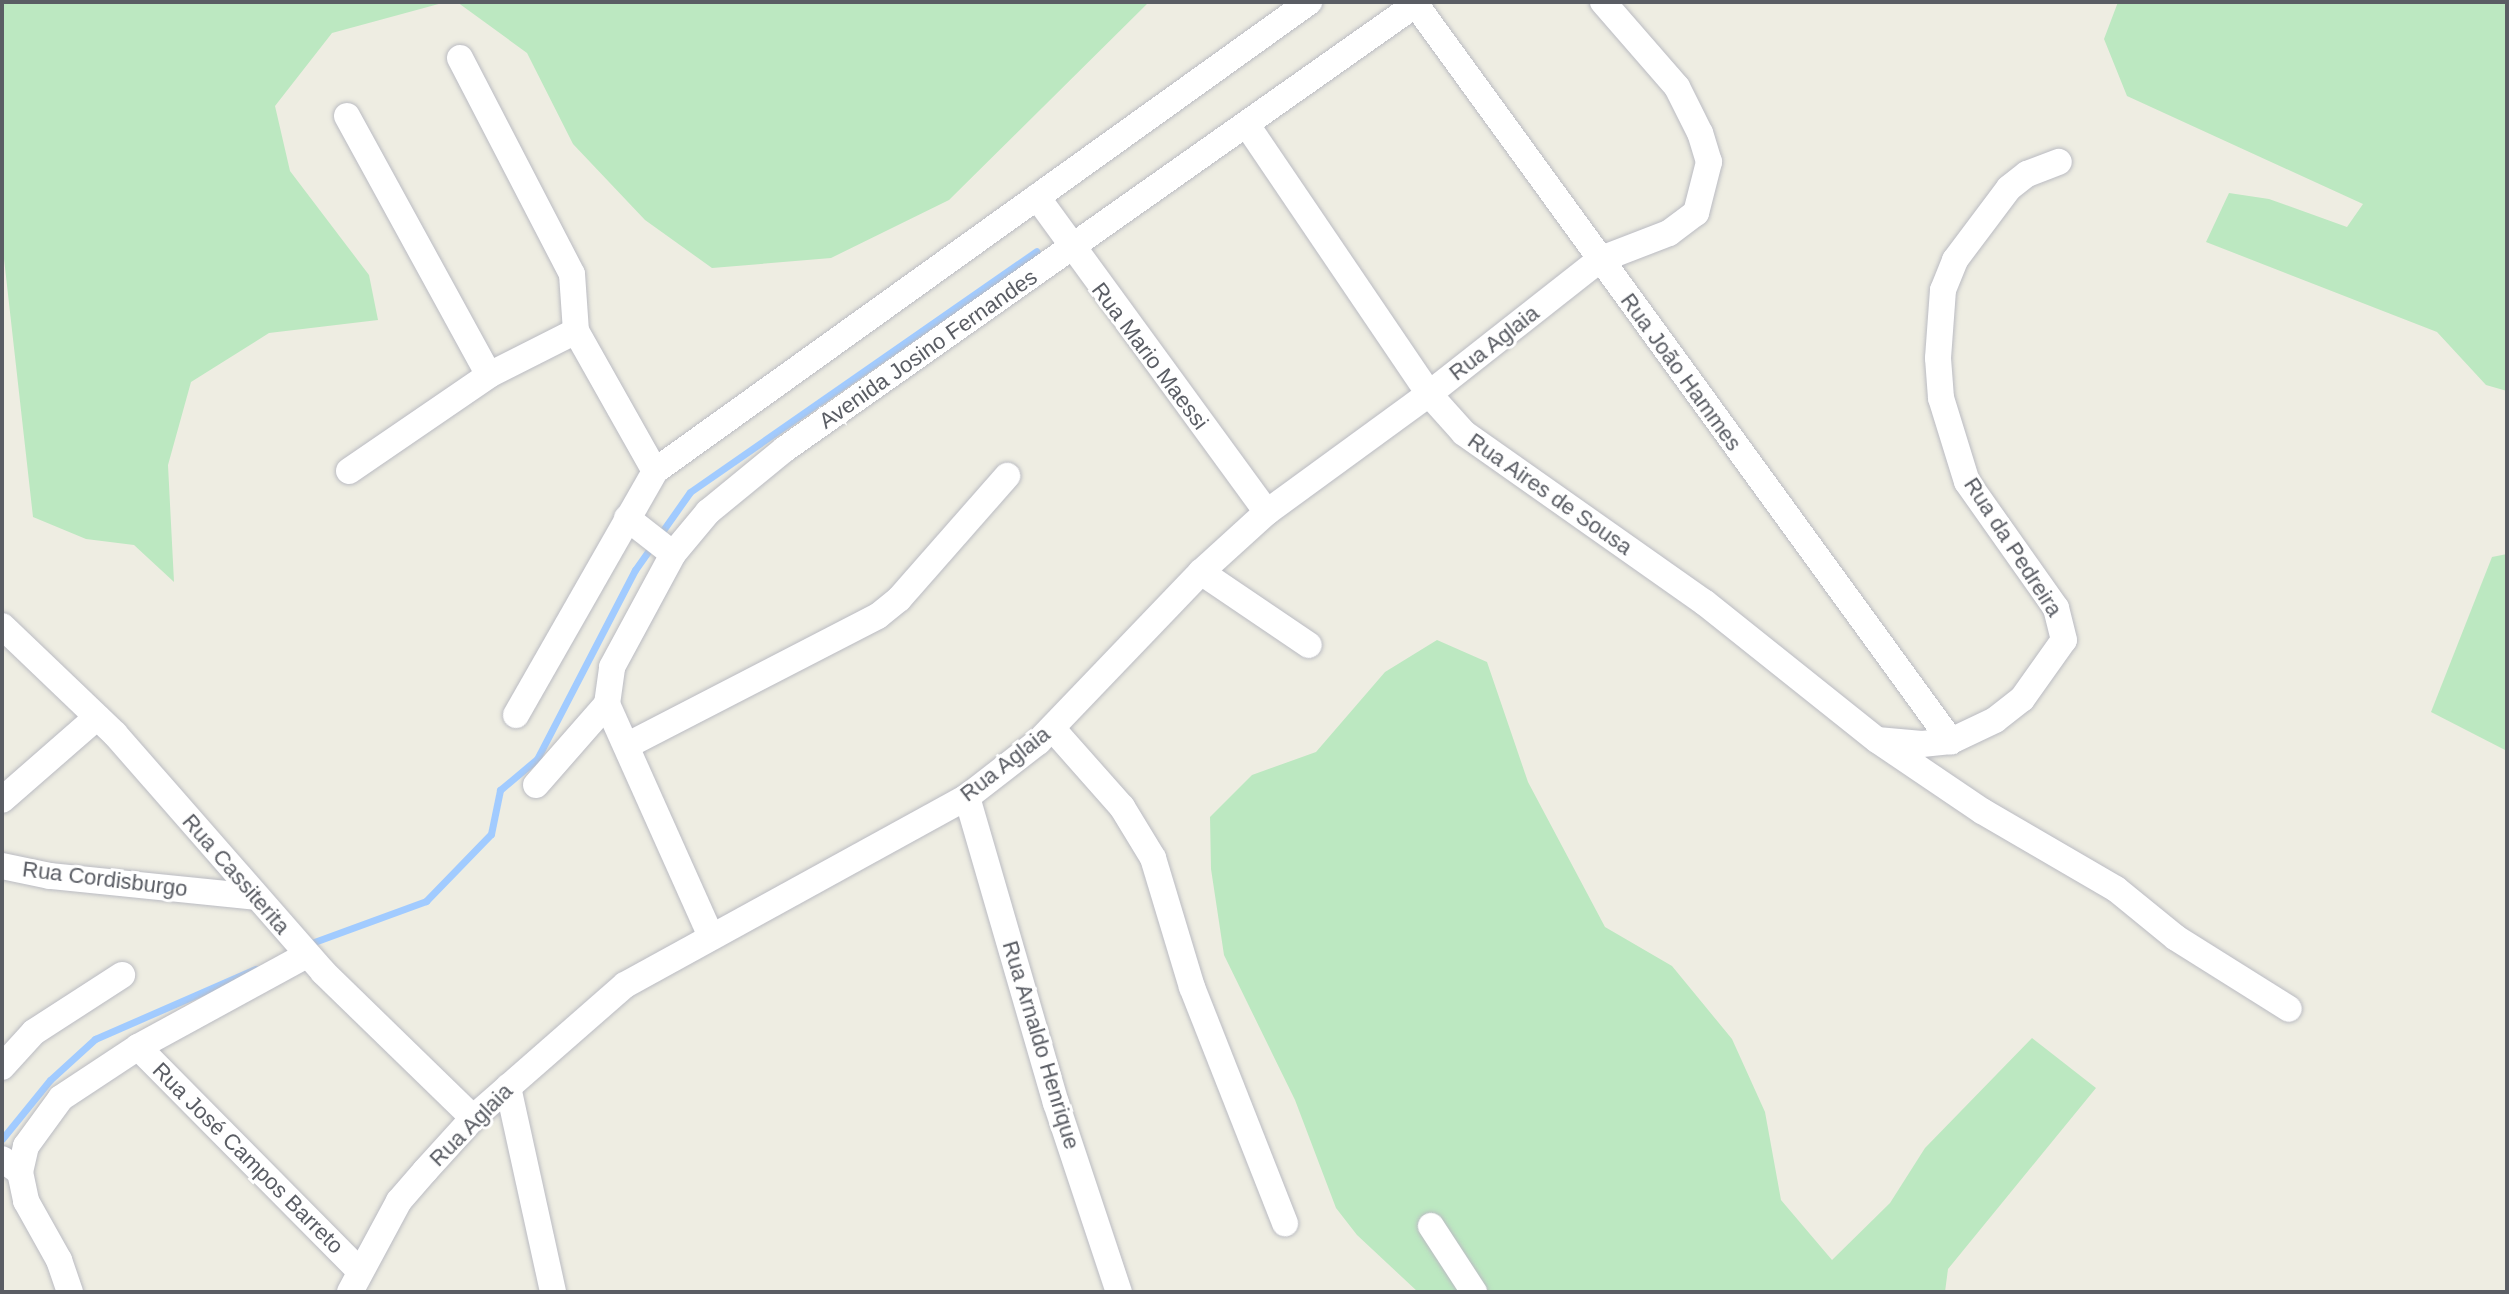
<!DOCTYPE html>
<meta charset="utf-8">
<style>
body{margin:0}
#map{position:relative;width:2509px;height:1294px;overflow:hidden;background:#eeede2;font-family:Arial,sans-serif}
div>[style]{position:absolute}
.green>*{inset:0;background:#bce8c1}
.stream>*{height:7px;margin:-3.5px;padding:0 3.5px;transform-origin:3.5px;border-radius:3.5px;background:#a1cbff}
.roads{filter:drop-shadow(0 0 2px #babbc2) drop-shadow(0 0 2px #babbc2)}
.minor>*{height:26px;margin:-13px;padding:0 13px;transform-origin:13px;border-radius:13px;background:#fff}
span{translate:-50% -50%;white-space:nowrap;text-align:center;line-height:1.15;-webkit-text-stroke:6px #fff;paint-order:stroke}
.street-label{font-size:22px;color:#5a5d64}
.frame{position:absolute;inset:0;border:4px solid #5a5d64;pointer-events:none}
</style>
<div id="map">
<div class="green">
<i style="clip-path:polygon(2px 2px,446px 2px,332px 33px,275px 106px,290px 171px,369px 275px,378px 320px,269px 333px,191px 382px,168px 465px,174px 582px,134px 545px,86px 539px,33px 517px,2px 241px)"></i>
<i style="clip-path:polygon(457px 2px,1149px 2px,949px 200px,831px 258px,712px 268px,645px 220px,573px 144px,527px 53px)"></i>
<i style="clip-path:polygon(2118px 2px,2507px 2px,2507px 391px,2486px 385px,2437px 332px,2206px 242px,2229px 193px,2269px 199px,2347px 227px,2363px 204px,2127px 96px,2104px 39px)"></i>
<i style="clip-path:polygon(2507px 554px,2507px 751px,2431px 712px,2492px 557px)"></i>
<i style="clip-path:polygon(1437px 640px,1487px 662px,1528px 782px,1605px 927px,1672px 966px,1732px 1039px,1765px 1112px,1781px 1200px,1832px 1260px,1890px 1203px,1925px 1148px,2032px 1038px,2096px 1088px,1948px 1269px,1945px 1292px,1418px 1292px,1357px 1235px,1336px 1208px,1295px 1100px,1224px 955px,1211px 869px,1210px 817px,1252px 775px,1316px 752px,1385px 672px)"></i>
</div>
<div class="stream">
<i style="left:306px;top:945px;width:128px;rotate:-20.1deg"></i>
<i style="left:426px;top:901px;width:93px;rotate:-45.9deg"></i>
<i style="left:491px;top:834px;width:45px;rotate:-78.4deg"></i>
<i style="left:500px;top:790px;width:48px;rotate:-40deg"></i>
<i style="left:537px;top:759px;width:213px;rotate:-62.6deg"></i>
<i style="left:635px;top:570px;width:95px;rotate:-54.8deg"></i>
<i style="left:690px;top:492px;width:422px;rotate:-34.8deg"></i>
<i style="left:2px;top:1139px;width:76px;rotate:-50.9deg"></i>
<i style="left:50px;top:1080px;width:61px;rotate:-42.3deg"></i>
<i style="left:95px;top:1039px;width:175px;rotate:-23.6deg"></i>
</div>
<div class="roads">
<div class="minor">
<i style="left:1414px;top:2px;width:914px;rotate:54deg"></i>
<i style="left:460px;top:58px;width:243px;rotate:62.6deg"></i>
<i style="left:572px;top:274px;width:57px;rotate:86deg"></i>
<i style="left:576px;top:331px;width:161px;rotate:60.6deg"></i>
<i style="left:347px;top:116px;width:295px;rotate:61.3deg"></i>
<i style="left:1247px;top:125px;width:325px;rotate:55.9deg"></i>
<i style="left:1429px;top:394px;width:52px;rotate:48.1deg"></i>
<i style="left:1464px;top:433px;width:294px;rotate:35.2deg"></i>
<i style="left:1704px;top:602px;width:221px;rotate:38.6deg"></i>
<i style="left:1877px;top:740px;width:45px;rotate:5.1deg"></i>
<i style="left:1922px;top:744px;width:29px;rotate:-6deg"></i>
<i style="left:1951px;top:741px;width:49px;rotate:-25.5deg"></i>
<i style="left:1995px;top:720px;width:34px;rotate:-38deg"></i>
<i style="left:2022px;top:699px;width:72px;rotate:-54.6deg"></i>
<i style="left:2064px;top:640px;width:33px;rotate:-104deg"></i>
<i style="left:2056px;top:608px;width:154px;rotate:-125.2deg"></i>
<i style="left:1967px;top:482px;width:88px;rotate:-107.2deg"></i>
<i style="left:1941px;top:398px;width:40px;rotate:-94.3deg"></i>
<i style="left:1938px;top:358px;width:68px;rotate:-85.8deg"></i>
<i style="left:1943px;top:290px;width:32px;rotate:-68deg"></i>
<i style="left:1955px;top:260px;width:90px;rotate:-53.1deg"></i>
<i style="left:2009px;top:188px;width:23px;rotate:-38deg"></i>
<i style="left:2027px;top:174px;width:34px;rotate:-21deg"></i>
<i style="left:1037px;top:197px;width:390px;rotate:53.9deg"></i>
<i style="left:349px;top:471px;width:170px;rotate:-34.4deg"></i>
<i style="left:489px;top:375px;width:97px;rotate:-26.8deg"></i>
<i style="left:627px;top:518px;width:58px;rotate:38deg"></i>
<i style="left:1201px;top:572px;width:130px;rotate:34.1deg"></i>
<i style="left:2px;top:626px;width:156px;rotate:43.7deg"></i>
<i style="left:115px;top:734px;width:316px;rotate:48.8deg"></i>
<i style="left:323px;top:972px;width:209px;rotate:44.2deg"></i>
<i style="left:607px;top:704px;width:254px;rotate:65.9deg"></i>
<i style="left:516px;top:715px;width:281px;rotate:-60.3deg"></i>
<i style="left:655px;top:471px;width:805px;rotate:-35.65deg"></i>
<i style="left:1052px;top:728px;width:106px;rotate:48.5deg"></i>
<i style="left:1122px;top:807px;width:60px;rotate:58.7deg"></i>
<i style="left:1153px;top:858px;width:135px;rotate:73.2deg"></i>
<i style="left:1192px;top:987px;width:254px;rotate:68.5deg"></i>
<i style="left:1880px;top:742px;width:123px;rotate:34.1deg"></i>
<i style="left:1982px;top:811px;width:155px;rotate:30.2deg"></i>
<i style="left:2116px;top:889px;width:77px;rotate:39.2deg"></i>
<i style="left:2176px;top:938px;width:133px;rotate:32.1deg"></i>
<i style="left:628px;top:745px;width:281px;rotate:-27.3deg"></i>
<i style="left:878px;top:616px;width:27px;rotate:-39deg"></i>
<i style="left:899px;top:599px;width:164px;rotate:-48.7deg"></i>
<i style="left:536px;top:785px;width:108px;rotate:-48.8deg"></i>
<i style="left:607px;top:704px;width:37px;rotate:-82deg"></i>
<i style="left:612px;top:667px;width:128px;rotate:-61.6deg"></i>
<i style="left:673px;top:554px;width:55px;rotate:-50.2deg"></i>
<i style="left:708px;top:512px;width:99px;rotate:-39.3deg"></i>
<i style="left:785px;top:449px;width:776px;rotate:-35.19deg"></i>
<i style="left:967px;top:797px;width:319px;rotate:73.8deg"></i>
<i style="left:1056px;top:1103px;width:199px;rotate:71.6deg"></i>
<i style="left:2px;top:800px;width:126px;rotate:-41.1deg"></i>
<i style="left:2px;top:866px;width:49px;rotate:11.8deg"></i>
<i style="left:50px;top:876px;width:206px;rotate:5.8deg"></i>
<i style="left:138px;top:1047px;width:314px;rotate:45.3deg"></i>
<i style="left:2px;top:1067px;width:47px;rotate:-47.6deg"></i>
<i style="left:34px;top:1032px;width:105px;rotate:-32.9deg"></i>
<i style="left:508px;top:1087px;width:210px;rotate:77.6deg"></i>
<i style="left:2px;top:1159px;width:22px;rotate:36deg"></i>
<i style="left:20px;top:1172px;width:30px;rotate:78deg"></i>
<i style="left:26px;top:1201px;width:68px;rotate:60.8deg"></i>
<i style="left:59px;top:1260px;width:34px;rotate:71deg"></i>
<i style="left:20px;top:1172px;width:27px;rotate:-77deg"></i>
<i style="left:26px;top:1146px;width:59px;rotate:-53.9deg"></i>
<i style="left:61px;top:1098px;width:92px;rotate:-33.5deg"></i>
<i style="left:138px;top:1047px;width:192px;rotate:-28.6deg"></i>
<i style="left:1431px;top:1226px;width:79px;rotate:56.9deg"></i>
<i style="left:350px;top:1292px;width:103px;rotate:-61.7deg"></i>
<i style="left:399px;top:1201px;width:40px;rotate:-49deg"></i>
<i style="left:425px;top:1171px;width:72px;rotate:-47.8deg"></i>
<i style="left:473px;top:1118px;width:202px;rotate:-41.2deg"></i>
<i style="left:625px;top:985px;width:390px;rotate:-28.8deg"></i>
<i style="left:967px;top:797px;width:90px;rotate:-37.8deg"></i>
<i style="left:1038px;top:742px;width:236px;rotate:-46.2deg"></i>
<i style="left:1201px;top:572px;width:89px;rotate:-42.3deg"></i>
<i style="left:1267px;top:512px;width:200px;rotate:-36.1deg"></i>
<i style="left:1429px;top:394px;width:216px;rotate:-38.2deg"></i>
<i style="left:1599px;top:260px;width:75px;rotate:-21.1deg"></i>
<i style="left:1669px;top:233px;width:34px;rotate:-37deg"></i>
<i style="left:1696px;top:213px;width:53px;rotate:-75.7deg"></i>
<i style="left:1709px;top:162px;width:30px;rotate:-107deg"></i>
<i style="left:1700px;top:133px;width:51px;rotate:-116.6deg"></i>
<i style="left:1677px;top:87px;width:113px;rotate:-131deg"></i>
</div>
</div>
<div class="street-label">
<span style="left:1494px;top:343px;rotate:-38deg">Rua Aglaia</span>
<span style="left:928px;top:349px;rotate:-35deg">Avenida Josino Fernandes</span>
<span style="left:1150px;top:356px;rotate:53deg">Rua Mario Maessi</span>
<span style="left:1681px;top:372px;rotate:54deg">Rua João Hammes</span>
<span style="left:1550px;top:494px;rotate:35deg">Rua Aires de Sousa</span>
<span style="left:2013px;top:547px;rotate:57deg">Rua da Pedreira</span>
<span style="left:1005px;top:764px;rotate:-38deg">Rua Aglaia</span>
<span style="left:236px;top:874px;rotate:49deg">Rua Cassiterita</span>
<span style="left:105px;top:879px;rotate:7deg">Rua Cordisburgo</span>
<span style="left:1041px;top:1045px;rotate:73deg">Rua Arnaldo Henrique</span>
<span style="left:471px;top:1125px;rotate:-45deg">Rua Aglaia</span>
<span style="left:248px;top:1158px;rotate:45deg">Rua José Campos Barreto</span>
</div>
<div class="frame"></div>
</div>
